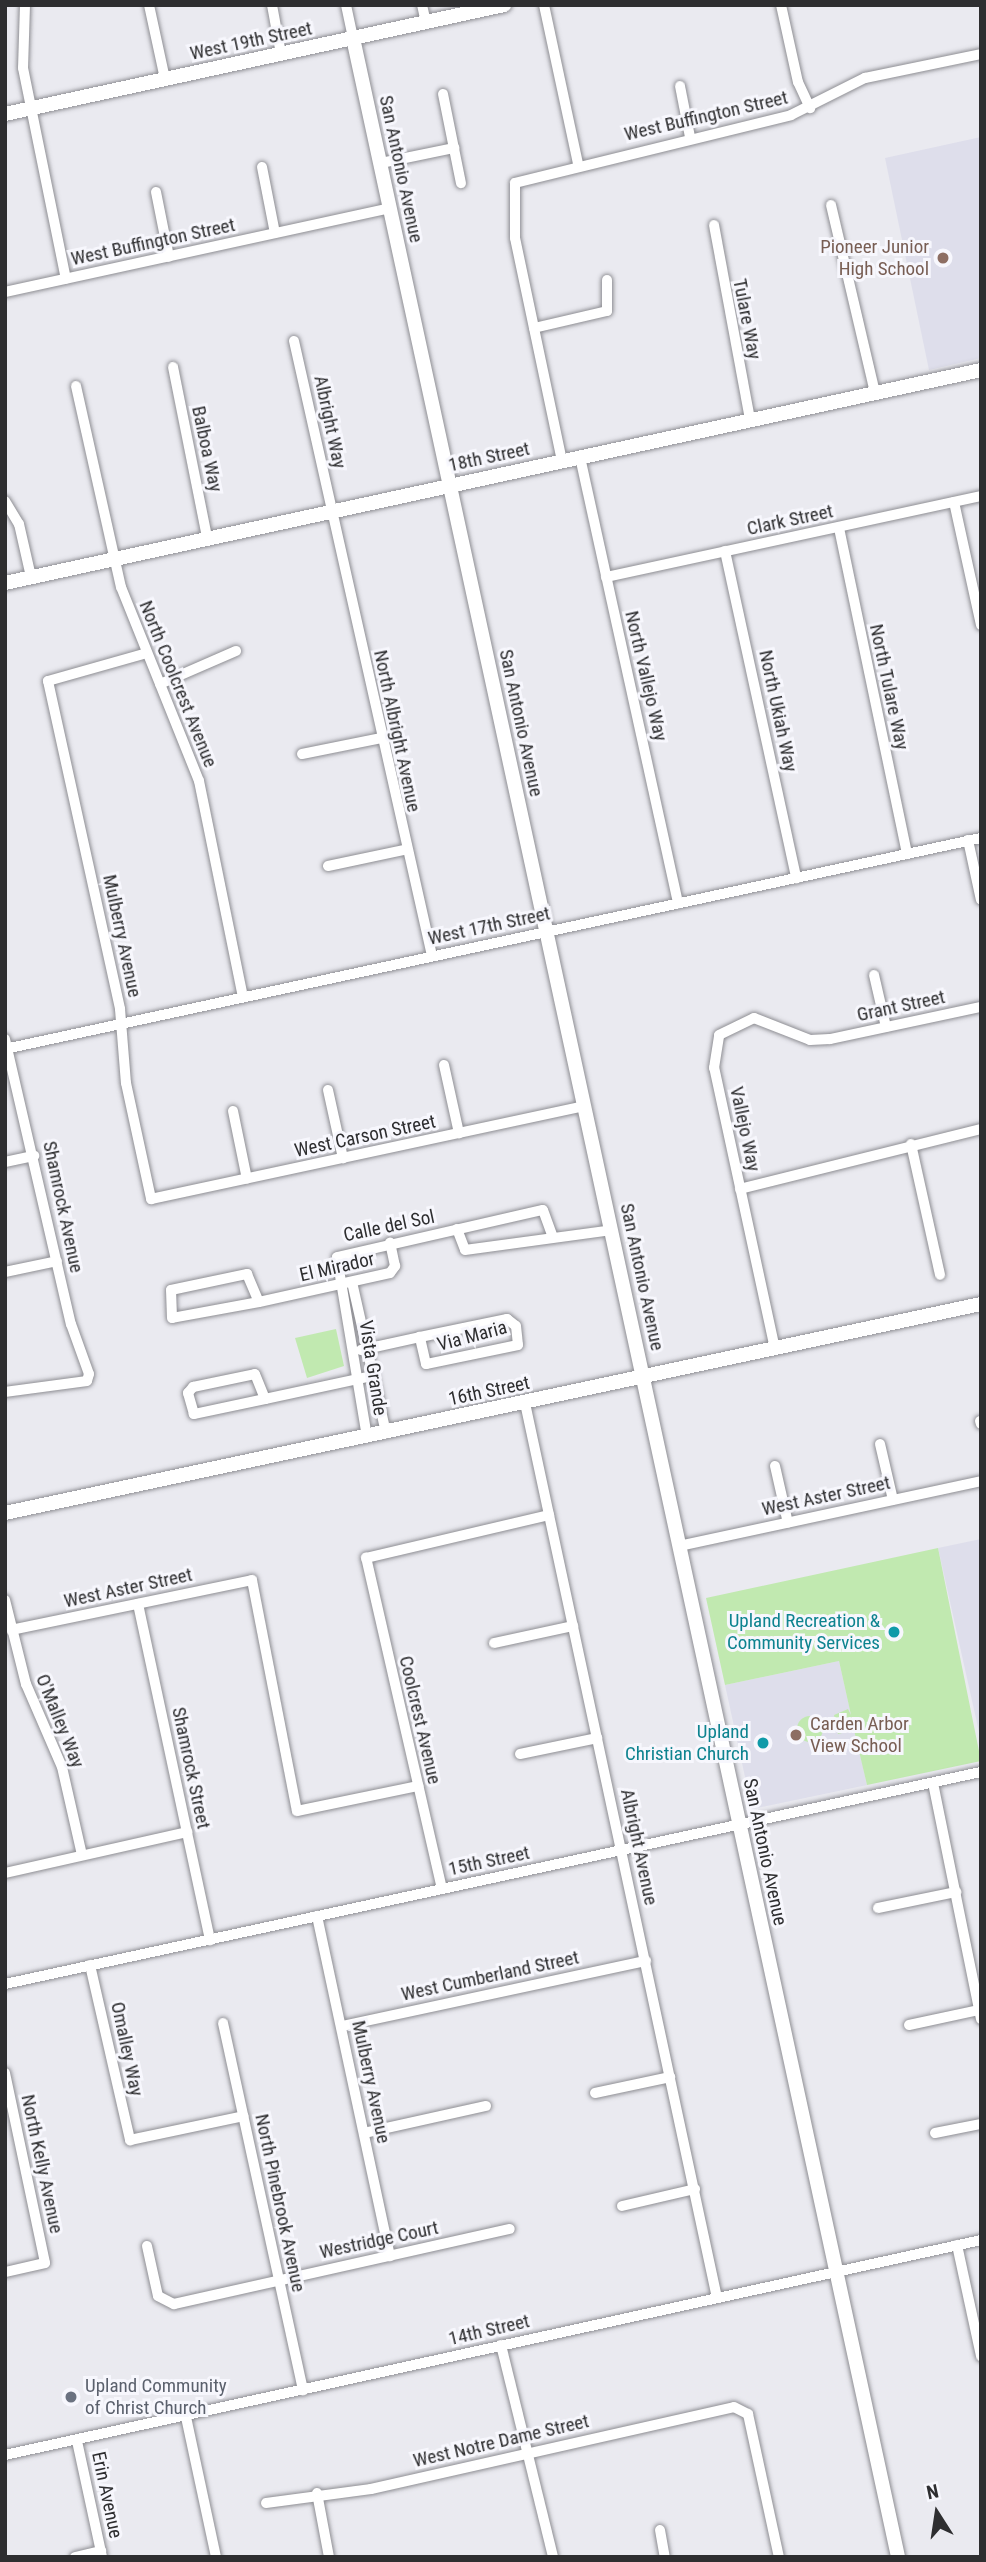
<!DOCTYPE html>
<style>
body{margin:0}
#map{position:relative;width:986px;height:2562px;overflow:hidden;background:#eaeaf0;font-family:"Roboto Condensed",sans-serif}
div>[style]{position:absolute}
.built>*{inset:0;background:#dedeeb}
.green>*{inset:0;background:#c1e9b0}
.round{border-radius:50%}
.roads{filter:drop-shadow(0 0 2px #8e8e93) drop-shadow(0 0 2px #8e8e93)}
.minor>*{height:10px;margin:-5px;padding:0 5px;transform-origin:5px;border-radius:5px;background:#fff}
.major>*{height:14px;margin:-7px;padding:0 7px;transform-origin:7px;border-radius:7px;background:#fff}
.dots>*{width:19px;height:19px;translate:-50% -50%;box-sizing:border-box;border:4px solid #f7f7fd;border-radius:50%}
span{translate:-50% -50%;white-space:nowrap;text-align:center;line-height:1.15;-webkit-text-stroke:6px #f7f7fd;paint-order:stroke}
.street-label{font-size:19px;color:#2e2e30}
.education-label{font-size:19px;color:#785e54}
.right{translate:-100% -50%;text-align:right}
.left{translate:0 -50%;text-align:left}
.culture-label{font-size:19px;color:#0d838f}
.worship-label{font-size:19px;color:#5b616d}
.frame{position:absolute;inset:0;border:7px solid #2e2e30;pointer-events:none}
.north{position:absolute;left:902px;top:2478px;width:70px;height:70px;-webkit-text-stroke:5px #f7f7fd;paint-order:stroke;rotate:348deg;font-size:19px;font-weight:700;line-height:28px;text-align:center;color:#2e2e30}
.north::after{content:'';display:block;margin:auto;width:24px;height:32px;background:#2e2e30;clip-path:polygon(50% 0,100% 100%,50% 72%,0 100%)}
</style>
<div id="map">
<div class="built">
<i style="clip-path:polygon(981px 137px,981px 358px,929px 370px,885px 158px)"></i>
<i style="clip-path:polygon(981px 1539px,981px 1741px,938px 1548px)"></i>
<i style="clip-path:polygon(839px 1661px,867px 1785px,752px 1809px,725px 1685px)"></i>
</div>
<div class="green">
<i style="clip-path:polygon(336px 1329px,344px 1366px,307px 1378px,295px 1338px)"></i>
<i style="clip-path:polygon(938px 1548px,981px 1761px,867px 1785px,854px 1730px,838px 1734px,834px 1715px,848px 1709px,851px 1715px,839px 1661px,725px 1685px,706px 1598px)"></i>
<i class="round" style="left:797px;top:1716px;width:26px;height:26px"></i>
</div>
<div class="roads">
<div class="minor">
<i style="left:25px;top:5px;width:63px;rotate:91.8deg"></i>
<i style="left:23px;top:68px;width:215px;rotate:78.5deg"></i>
<i style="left:149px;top:5px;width:76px;rotate:77.8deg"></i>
<i style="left:272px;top:5px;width:50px;rotate:79.6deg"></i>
<i style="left:346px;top:5px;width:34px;rotate:78deg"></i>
<i style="left:422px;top:5px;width:17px;rotate:77deg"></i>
<i style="left:544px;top:5px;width:162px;rotate:77.9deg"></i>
<i style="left:781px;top:5px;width:79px;rotate:77.6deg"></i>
<i style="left:798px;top:82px;width:29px;rotate:65deg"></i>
<i style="left:680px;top:86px;width:52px;rotate:78.9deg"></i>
<i style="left:443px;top:94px;width:91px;rotate:78.6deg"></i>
<i style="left:381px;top:163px;width:75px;rotate:-11.6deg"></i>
<i style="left:262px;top:167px;width:67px;rotate:78.9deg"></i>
<i style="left:156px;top:192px;width:66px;rotate:78.7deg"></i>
<i style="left:831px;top:205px;width:193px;rotate:76.8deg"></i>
<i style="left:714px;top:225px;width:198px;rotate:79.5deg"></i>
<i style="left:5px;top:292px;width:394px;rotate:-12.3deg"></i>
<i style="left:534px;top:328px;width:75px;rotate:-13.1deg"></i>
<i style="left:607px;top:311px;width:31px;rotate:-90deg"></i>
<i style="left:294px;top:341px;width:630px;rotate:77.35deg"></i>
<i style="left:173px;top:367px;width:173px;rotate:78.7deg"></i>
<i style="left:76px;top:386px;width:206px;rotate:77.4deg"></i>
<i style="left:121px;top:587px;width:209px;rotate:68.1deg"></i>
<i style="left:199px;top:781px;width:220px;rotate:78.5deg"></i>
<i style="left:580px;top:457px;width:457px;rotate:77.6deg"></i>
<i style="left:562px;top:461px;width:228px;rotate:-101.9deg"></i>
<i style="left:515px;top:238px;width:55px;rotate:-90deg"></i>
<i style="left:515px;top:183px;width:284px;rotate:-13.8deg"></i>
<i style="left:791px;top:115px;width:83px;rotate:-26.6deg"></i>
<i style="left:865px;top:78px;width:118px;rotate:-11.7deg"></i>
<i style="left:5px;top:501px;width:27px;rotate:59deg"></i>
<i style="left:19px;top:524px;width:54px;rotate:77.2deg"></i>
<i style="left:954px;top:502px;width:126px;rotate:77.6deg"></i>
<i style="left:839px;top:528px;width:333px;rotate:78.2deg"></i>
<i style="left:725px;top:551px;width:335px;rotate:77.7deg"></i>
<i style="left:606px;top:577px;width:384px;rotate:-12.2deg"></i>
<i style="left:147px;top:653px;width:103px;rotate:164.2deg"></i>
<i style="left:48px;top:681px;width:336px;rotate:77.6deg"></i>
<i style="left:120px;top:1009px;width:74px;rotate:85.4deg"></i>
<i style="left:126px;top:1083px;width:119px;rotate:77.8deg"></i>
<i style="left:151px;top:1199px;width:444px;rotate:-12.1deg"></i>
<i style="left:160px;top:684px;width:83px;rotate:-23.5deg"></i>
<i style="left:302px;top:754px;width:81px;rotate:-11.4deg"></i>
<i style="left:968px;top:840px;width:61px;rotate:77.8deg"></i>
<i style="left:328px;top:866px;width:78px;rotate:-11.9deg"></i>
<i style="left:874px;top:975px;width:53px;rotate:77deg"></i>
<i style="left:5px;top:1039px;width:293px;rotate:77deg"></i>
<i style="left:71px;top:1324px;width:53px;rotate:70.2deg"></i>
<i style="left:89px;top:1374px;width:7px;rotate:106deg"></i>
<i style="left:87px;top:1381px;width:83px;rotate:172.4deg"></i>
<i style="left:5px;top:1049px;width:999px;rotate:-12.2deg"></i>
<i style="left:444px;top:1065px;width:70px;rotate:77.6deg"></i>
<i style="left:328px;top:1090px;width:70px;rotate:77.6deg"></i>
<i style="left:233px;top:1111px;width:69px;rotate:78.4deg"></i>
<i style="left:911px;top:1144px;width:134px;rotate:77.5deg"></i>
<i style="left:5px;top:1162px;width:30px;rotate:-12deg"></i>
<i style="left:740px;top:1189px;width:248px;rotate:-14deg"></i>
<i style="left:457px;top:1229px;width:22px;rotate:69deg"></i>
<i style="left:465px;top:1250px;width:148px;rotate:-7.7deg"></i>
<i style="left:5px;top:1272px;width:53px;rotate:-11.9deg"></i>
<i style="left:247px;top:1274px;width:30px;rotate:67deg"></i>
<i style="left:259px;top:1302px;width:88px;rotate:169.6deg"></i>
<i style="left:172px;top:1318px;width:28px;rotate:-92deg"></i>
<i style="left:171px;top:1290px;width:78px;rotate:-11.9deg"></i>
<i style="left:352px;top:1282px;width:155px;rotate:77.3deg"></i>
<i style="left:259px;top:1302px;width:134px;rotate:-12.5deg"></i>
<i style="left:390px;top:1273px;width:9px;rotate:-54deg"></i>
<i style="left:395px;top:1266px;width:24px;rotate:-102deg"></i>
<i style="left:507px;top:1319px;width:11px;rotate:38deg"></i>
<i style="left:516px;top:1326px;width:19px;rotate:84deg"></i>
<i style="left:518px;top:1345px;width:94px;rotate:168.3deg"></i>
<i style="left:426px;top:1364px;width:28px;rotate:-103deg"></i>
<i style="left:420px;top:1337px;width:89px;rotate:-11.7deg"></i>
<i style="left:775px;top:1349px;width:288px;rotate:-102.2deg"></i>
<i style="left:714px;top:1068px;width:33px;rotate:-81deg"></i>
<i style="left:719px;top:1035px;width:39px;rotate:-26deg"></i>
<i style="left:754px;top:1018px;width:60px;rotate:21.4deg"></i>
<i style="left:810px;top:1040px;width:20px;rotate:-3deg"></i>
<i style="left:830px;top:1039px;width:154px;rotate:-12deg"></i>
<i style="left:361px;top:1350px;width:60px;rotate:-12.4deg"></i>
<i style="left:255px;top:1374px;width:27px;rotate:68deg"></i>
<i style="left:265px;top:1399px;width:73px;rotate:168.1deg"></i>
<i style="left:194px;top:1414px;width:22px;rotate:-106deg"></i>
<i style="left:188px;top:1393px;width:8px;rotate:-50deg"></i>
<i style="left:193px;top:1387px;width:63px;rotate:-11.8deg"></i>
<i style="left:265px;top:1399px;width:104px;rotate:-12.2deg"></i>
<i style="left:525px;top:1403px;width:915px;rotate:77.89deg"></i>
<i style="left:980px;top:1421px;width:3px;rotate:72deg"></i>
<i style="left:367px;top:1437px;width:182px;rotate:-99.5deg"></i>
<i style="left:337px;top:1257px;width:211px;rotate:-12.9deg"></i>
<i style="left:543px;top:1210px;width:29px;rotate:70deg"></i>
<i style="left:880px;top:1444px;width:57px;rotate:76.9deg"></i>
<i style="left:775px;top:1466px;width:58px;rotate:77.2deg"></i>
<i style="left:679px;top:1546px;width:309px;rotate:-12.1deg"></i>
<i style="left:5px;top:1600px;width:87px;rotate:76deg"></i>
<i style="left:26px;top:1684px;width:90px;rotate:66.6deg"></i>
<i style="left:62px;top:1767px;width:90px;rotate:77.2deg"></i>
<i style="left:138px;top:1604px;width:344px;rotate:77.9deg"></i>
<i style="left:11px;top:1630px;width:246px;rotate:-11.7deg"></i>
<i style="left:252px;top:1580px;width:235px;rotate:79deg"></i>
<i style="left:297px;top:1811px;width:124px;rotate:-11.7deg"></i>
<i style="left:494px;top:1643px;width:81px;rotate:-12.1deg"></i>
<i style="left:520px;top:1754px;width:79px;rotate:-11.7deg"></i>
<i style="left:933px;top:1783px;width:241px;rotate:78.5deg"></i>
<i style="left:5px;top:1873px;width:187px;rotate:-12.7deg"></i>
<i style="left:442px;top:1889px;width:340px;rotate:-102.9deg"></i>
<i style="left:366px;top:1558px;width:188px;rotate:-13.2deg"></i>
<i style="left:878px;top:1908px;width:80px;rotate:-11.6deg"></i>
<i style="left:317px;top:1916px;width:348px;rotate:77.9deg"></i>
<i style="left:90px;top:1965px;width:180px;rotate:77.1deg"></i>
<i style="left:130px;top:2140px;width:116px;rotate:-11.9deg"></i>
<i style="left:5px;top:1984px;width:999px;rotate:-12.26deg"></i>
<i style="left:223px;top:2023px;width:376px;rotate:77.7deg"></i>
<i style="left:909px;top:2025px;width:72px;rotate:-12.1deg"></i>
<i style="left:342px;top:2026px;width:311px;rotate:-12.1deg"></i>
<i style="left:5px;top:2073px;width:194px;rotate:78.1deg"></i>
<i style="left:45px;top:2263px;width:41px;rotate:167.3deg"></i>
<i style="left:595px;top:2093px;width:77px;rotate:-12deg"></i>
<i style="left:364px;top:2133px;width:125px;rotate:-12.5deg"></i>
<i style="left:935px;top:2133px;width:47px;rotate:-11.1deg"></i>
<i style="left:622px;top:2206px;width:75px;rotate:-13.1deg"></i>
<i style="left:957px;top:2245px;width:114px;rotate:77.8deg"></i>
<i style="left:147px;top:2246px;width:51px;rotate:77.6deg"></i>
<i style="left:158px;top:2296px;width:18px;rotate:27deg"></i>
<i style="left:174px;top:2304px;width:344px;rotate:-12.6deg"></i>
<i style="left:501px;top:2345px;width:218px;rotate:76.2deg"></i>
<i style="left:186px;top:2417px;width:143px;rotate:77.9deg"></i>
<i style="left:77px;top:2441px;width:119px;rotate:77.8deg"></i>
<i style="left:5px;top:2455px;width:999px;rotate:-12.42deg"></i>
<i style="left:317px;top:2493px;width:65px;rotate:79.4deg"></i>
<i style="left:266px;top:2503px;width:106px;rotate:-7.6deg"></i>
<i style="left:371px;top:2489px;width:372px;rotate:-12.7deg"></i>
<i style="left:734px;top:2407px;width:16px;rotate:27deg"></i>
<i style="left:748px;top:2414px;width:146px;rotate:77.8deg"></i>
<i style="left:660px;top:2530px;width:27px;rotate:80deg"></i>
<i style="left:75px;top:2557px;width:27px;rotate:-13deg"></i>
</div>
<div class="major">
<i style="left:353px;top:38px;width:2577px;rotate:77.79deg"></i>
<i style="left:5px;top:114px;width:511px;rotate:-12.32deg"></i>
<i style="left:5px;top:583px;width:999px;rotate:-12.31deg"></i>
<i style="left:5px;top:1513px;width:998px;rotate:-12.09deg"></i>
</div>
</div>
<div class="dots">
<i style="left:943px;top:258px;background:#8d6e63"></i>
<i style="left:894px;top:1632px;background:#0f9aa8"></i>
<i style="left:796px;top:1735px;background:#8d6e63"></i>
<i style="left:763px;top:1743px;background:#0f9aa8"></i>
<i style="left:71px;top:2397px;background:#6b7280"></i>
</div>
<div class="street-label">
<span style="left:251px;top:41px;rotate:-12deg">West 19th Street</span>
<span style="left:706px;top:116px;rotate:-13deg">West Buffington Street</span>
<span style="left:401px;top:169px;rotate:78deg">San Antonio Avenue</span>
<span style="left:153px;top:242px;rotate:-12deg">West Buffington Street</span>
<span style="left:747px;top:319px;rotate:79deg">Tulare Way</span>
<span style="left:330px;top:422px;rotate:78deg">Albright Way</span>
<span style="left:207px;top:449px;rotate:78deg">Balboa Way</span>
<span style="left:489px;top:457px;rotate:-12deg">18th Street</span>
<span style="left:790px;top:520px;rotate:-12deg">Clark Street</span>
<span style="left:646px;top:676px;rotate:77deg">North Vallejo Way</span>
<span style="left:178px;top:684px;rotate:68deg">North Coolcrest Avenue</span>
<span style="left:889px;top:687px;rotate:78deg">North Tulare Way</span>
<span style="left:778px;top:711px;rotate:78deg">North Ukiah Way</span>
<span style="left:521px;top:723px;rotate:78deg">San Antonio Avenue</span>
<span style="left:397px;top:731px;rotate:78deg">North Albright Avenue</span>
<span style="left:489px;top:926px;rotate:-12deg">West 17th Street</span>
<span style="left:122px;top:936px;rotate:78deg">Mulberry Avenue</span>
<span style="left:901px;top:1006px;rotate:-12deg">Grant Street</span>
<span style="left:745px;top:1129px;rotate:78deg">Vallejo Way</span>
<span style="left:365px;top:1136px;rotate:-12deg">West Carson Street</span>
<span style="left:63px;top:1207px;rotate:78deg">Shamrock Avenue</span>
<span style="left:389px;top:1226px;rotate:-12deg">Calle del Sol</span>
<span style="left:337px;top:1267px;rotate:-13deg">El Mirador</span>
<span style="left:642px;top:1277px;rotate:78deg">San Antonio Avenue</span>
<span style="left:472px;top:1336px;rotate:-15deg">Via Maria</span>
<span style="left:373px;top:1368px;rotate:81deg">Vista Grande</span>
<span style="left:489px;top:1391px;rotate:-12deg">16th Street</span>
<span style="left:826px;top:1496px;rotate:-12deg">West Aster Street</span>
<span style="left:128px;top:1588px;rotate:-12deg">West Aster Street</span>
<span style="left:420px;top:1720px;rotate:77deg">Coolcrest Avenue</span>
<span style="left:60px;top:1721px;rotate:68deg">O'Malley Way</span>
<span style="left:191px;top:1768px;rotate:78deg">Shamrock Street</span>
<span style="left:639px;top:1847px;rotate:78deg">Albright Avenue</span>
<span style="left:765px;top:1852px;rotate:78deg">San Antonio Avenue</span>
<span style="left:489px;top:1861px;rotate:-12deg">15th Street</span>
<span style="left:490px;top:1976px;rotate:-12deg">West Cumberland Street</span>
<span style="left:127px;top:2049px;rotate:78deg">Omalley Way</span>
<span style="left:371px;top:2082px;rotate:78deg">Mulberry Avenue</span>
<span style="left:42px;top:2164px;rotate:78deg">North Kelly Avenue</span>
<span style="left:280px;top:2203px;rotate:78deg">North Pinebrook Avenue</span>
<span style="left:379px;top:2240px;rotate:-12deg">Westridge Court</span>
<span style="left:489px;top:2330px;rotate:-13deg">14th Street</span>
<span style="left:501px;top:2441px;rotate:-13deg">West Notre Dame Street</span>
<span style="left:107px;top:2495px;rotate:78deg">Erin Avenue</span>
</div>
<div class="education-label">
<span class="right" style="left:929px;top:258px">Pioneer Junior<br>High School</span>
<span class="left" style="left:810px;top:1735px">Carden Arbor<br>View School</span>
</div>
<div class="culture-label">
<span class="right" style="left:880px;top:1632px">Upland Recreation &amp;<br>Community Services</span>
<span class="right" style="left:749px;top:1743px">Upland<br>Christian Church</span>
</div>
<div class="worship-label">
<span class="left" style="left:85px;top:2397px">Upland Community<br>of Christ Church</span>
</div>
<div class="frame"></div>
<div class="north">N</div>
</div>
